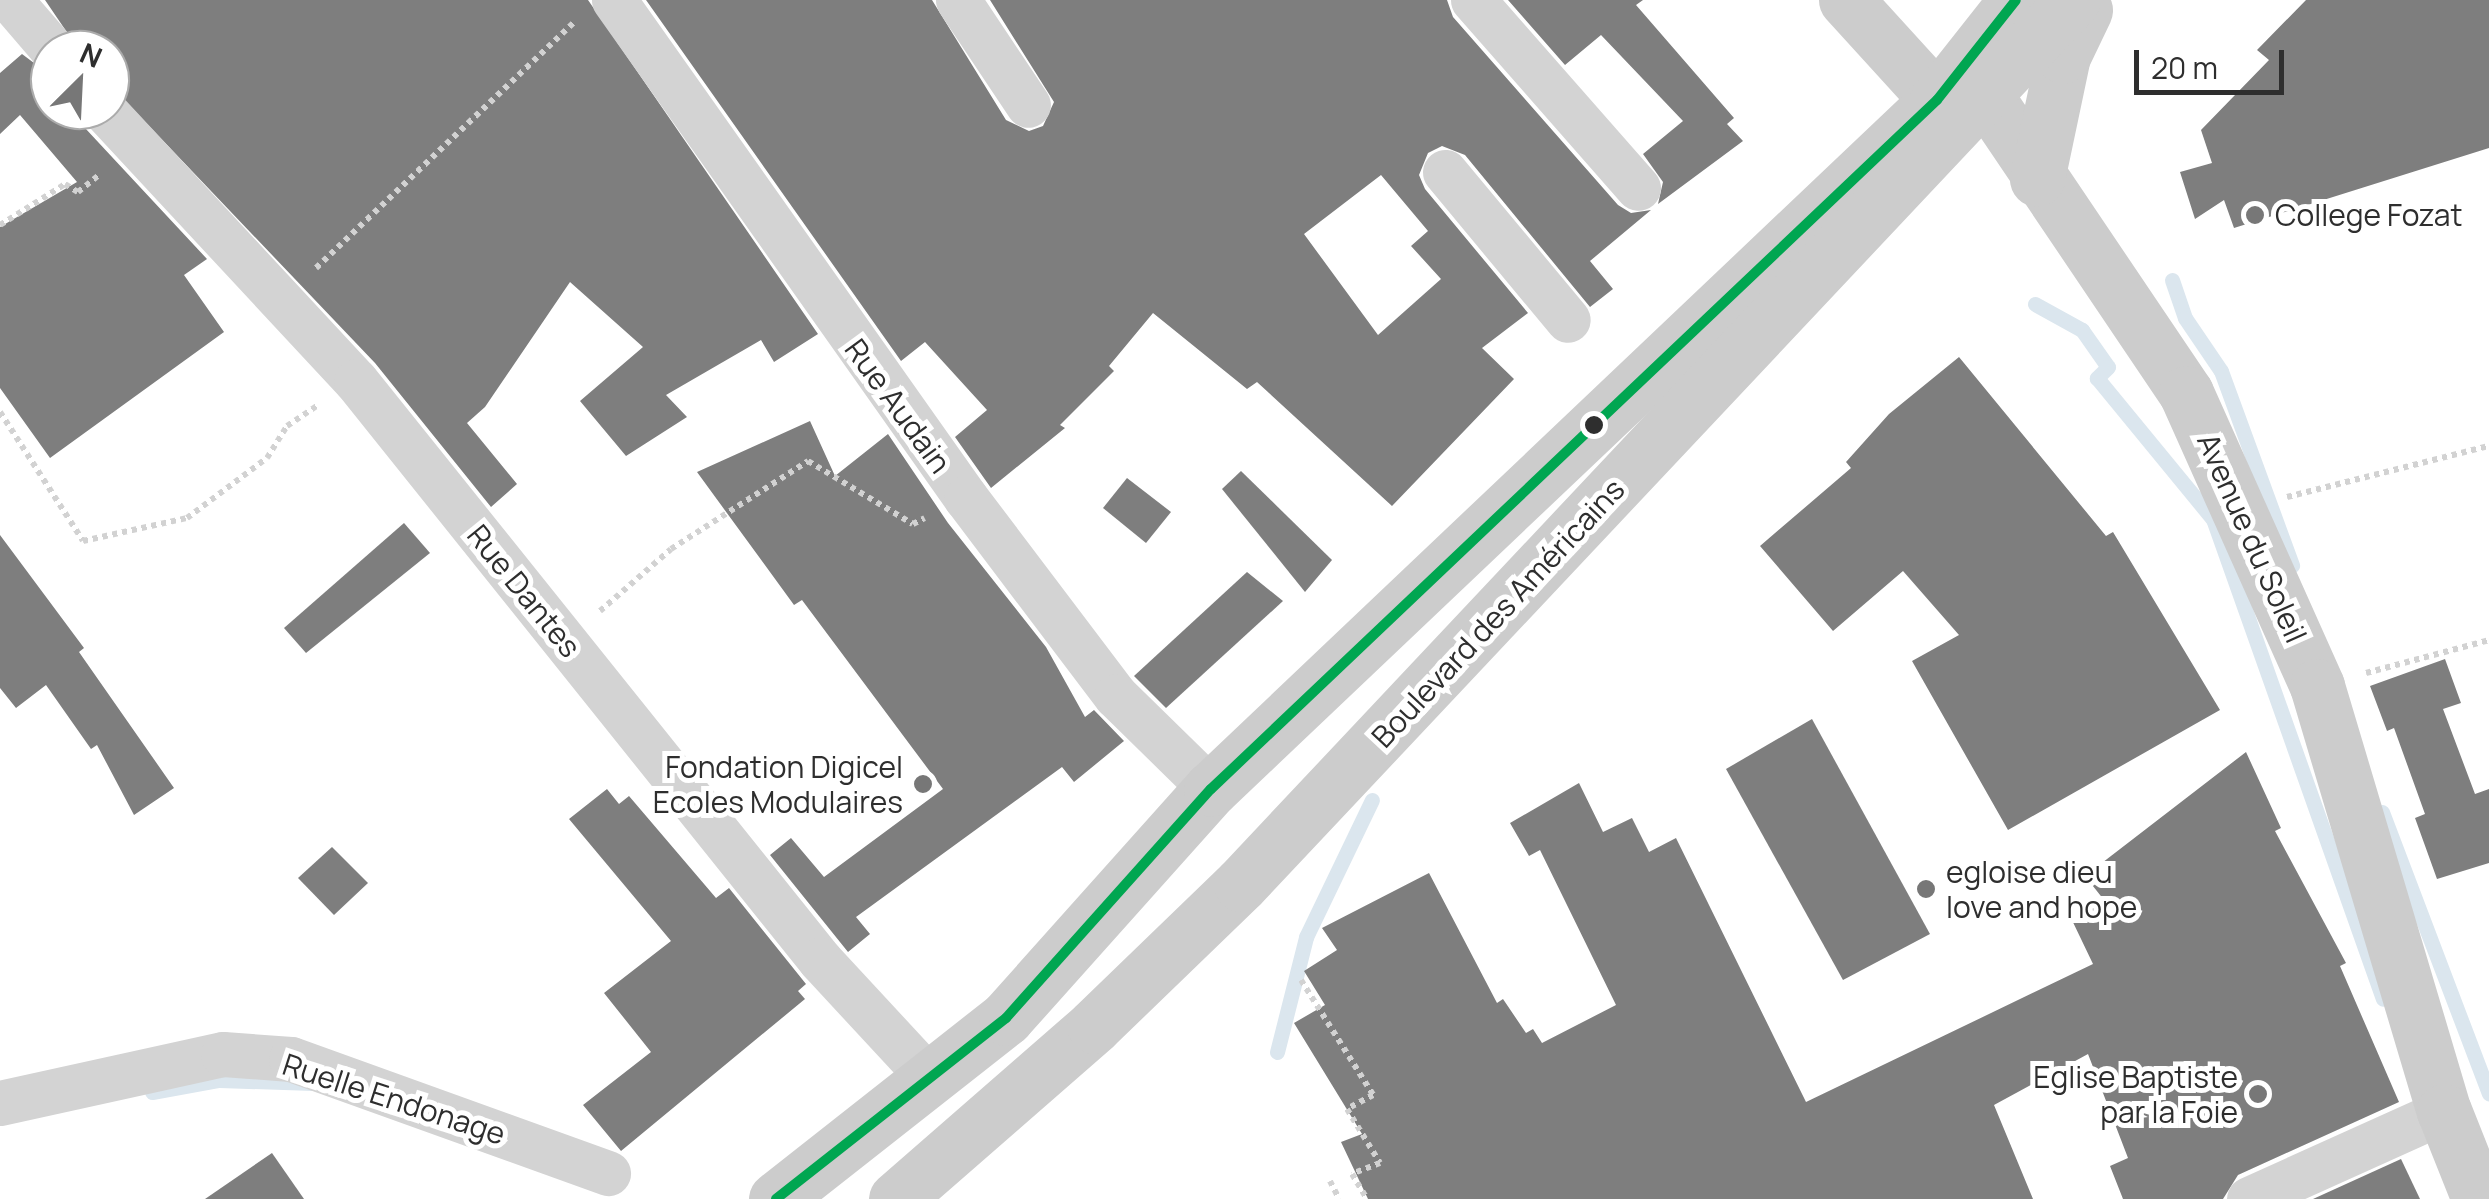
<!DOCTYPE html>
<meta charset="utf-8">
<style>
body{margin:0}
#map{position:relative;width:2489px;height:1199px;overflow:hidden;background:#fff;font-family:Manrope,sans-serif}
div>[style]{position:absolute}
.stream>*{height:15px;margin:-7.5px;padding:0 7.5px;transform-origin:7.5px;border-radius:7.5px;background:#dbe6ee}
.building>*{inset:0;background:#7e7e7e}
.path>*{height:6px;margin-top:-3px;transform-origin:0;background:repeating-linear-gradient(90deg,#d2d2d2 0 5px,transparent 0 10px)}
.street>*{height:45px;margin:-22.5px;padding:0 22.5px;transform-origin:22.5px;border-radius:22.5px;background:#d3d3d3}
.secondary>*{height:55px;margin:-27.5px;padding:0 27.5px;transform-origin:27.5px;border-radius:27.5px;background:#ccc}
.bus-1>*{height:10px;margin:-5px;padding:0 5px;transform-origin:5px;border-radius:5px;background:#00a651}
.dots>*{width:28px;height:28px;translate:-50% -50%;box-sizing:border-box;border:5px solid #fff;border-radius:50%}
span{translate:-50% -50%;white-space:nowrap;text-align:center;line-height:1.15;-webkit-text-stroke:10px #fff;paint-order:stroke}
.poi-label{font-size:30px;color:#2e2e2e}
.left{translate:0 -50%;text-align:left}
.right{translate:-100% -50%;text-align:right}
.street-label{font-size:30px;color:#2e2e2e}
.north{position:absolute;left:30px;top:30px;width:100px;height:100px;box-sizing:border-box;background:#fff;border:2px solid #ababab;border-radius:50%;rotate:24deg;font-size:28px;font-weight:700;line-height:40px;text-align:center;color:#2e2e2e}
.north::after{content:'';display:block;margin:auto;width:35px;height:45px;background:#777;clip-path:polygon(50% 0,100% 100%,50% 72%,0 100%)}
.scale{position:absolute;left:2134px;top:50px;width:150px;height:45px;box-sizing:border-box;border:5px solid #2e2e2e;border-top:0;padding-left:12px;font-size:30px;line-height:35px;white-space:nowrap;color:#2e2e2e;-webkit-text-stroke:8px #fff;paint-order:stroke}
</style>
<div id="map">
<div class="stream">
<i style="left:2172px;top:280px;width:40px;rotate:71.1deg"></i>
<i style="left:2185px;top:318px;width:64px;rotate:55.8deg"></i>
<i style="left:2221px;top:371px;width:207px;rotate:69.9deg"></i>
<i style="left:2035px;top:304px;width:54px;rotate:29deg"></i>
<i style="left:2082px;top:330px;width:45px;rotate:54.9deg"></i>
<i style="left:2108px;top:367px;width:16px;rotate:135deg"></i>
<i style="left:2097px;top:378px;width:183px;rotate:50.6deg"></i>
<i style="left:2213px;top:519px;width:509px;rotate:70.5deg"></i>
<i style="left:2382px;top:812px;width:301px;rotate:69.2deg"></i>
<i style="left:1277px;top:1052px;width:119px;rotate:-75.8deg"></i>
<i style="left:1306px;top:937px;width:152px;rotate:-64.3deg"></i>
<i style="left:152px;top:1092px;width:68px;rotate:-10.2deg"></i>
<i style="left:219px;top:1080px;width:94px;rotate:1.8deg"></i>
</div>
<div class="building">
<i style="clip-path:polygon(45px 0,588px 0,818px 334px,774px 362px,761px 340px,666px 395px,687px 417px,626px 456px,580px 401px,643px 347px,570px 282px,485px 407px,467px 423px,517px 484px,491px 507px,375px 363px,110px 85px,110px 50px,79px 50px)"></i>
<i style="clip-path:polygon(evenodd,646px 0,932px 0,1006px 120px,1029px 131px,1043px 126px,1054px 102px,990px 0,1447px 0,1453px 17px,1618px 205px,1631px 213px,1651px 210px,1590px 261px,1613px 289px,1590px 307px,1465px 155px,1442px 146px,1428px 153px,1419px 175px,1425px 189px,1528px 313px,1482px 348px,1514px 379px,1392px 506px,1257px 382px,1247px 389px,1153px 313px,1109px 366px,1114px 371px,1060px 425px,1065px 428px,991px 488px,955px 437px,987px 410px,925px 342px,901px 361px,646px 0,1381px 175px,1428px 231px,1411px 246px,1441px 279px,1378px 335px,1304px 234px,1381px 175px)"></i>
<i style="clip-path:polygon(1508px 0,1643px 0,1636px 5px,1734px 118px,1727px 124px,1743px 141px,1658px 204px,1663px 182px,1643px 154px,1683px 121px,1601px 35px,1565px 65px)"></i>
<i style="clip-path:polygon(2306px 0,2489px 0,2489px 148px,2234px 228px,2224px 200px,2195px 219px,2180px 172px,2212px 163px,2201px 130px,2269px 60px,2257px 50px)"></i>
<i style="clip-path:polygon(22px 54px,50px 75px,50px 110px,78px 110px,85px 128px,207px 259px,184px 275px,224px 332px,50px 458px,0 388px,0 227px,77px 182px,20px 115px,0 134px,0 73px)"></i>
<i style="clip-path:polygon(1959px 357px,2106px 536px,2113px 532px,2220px 710px,2008px 830px,1912px 661px,1959px 635px,1903px 571px,1833px 631px,1760px 546px,1851px 468px,1846px 462px,1889px 414px)"></i>
<i style="clip-path:polygon(810px 421px,835px 476px,888px 434px,948px 523px,1046px 647px,1085px 717px,1094px 710px,1124px 741px,1074px 782px,1062px 767px,856px 917px,870px 934px,848px 952px,770px 855px,791px 838px,824px 877px,943px 789px,802px 600px,794px 605px,697px 472px)"></i>
<i style="clip-path:polygon(1241px 471px,1332px 560px,1305px 592px,1222px 489px)"></i>
<i style="clip-path:polygon(1127px 478px,1171px 512px,1146px 543px,1103px 508px)"></i>
<i style="clip-path:polygon(404px 523px,430px 553px,306px 653px,284px 628px)"></i>
<i style="clip-path:polygon(0 535px,84px 648px,79px 652px,174px 788px,134px 815px,97px 745px,91px 749px,46px 685px,16px 708px,0 688px)"></i>
<i style="clip-path:polygon(1247px 572px,1283px 601px,1166px 708px,1134px 676px)"></i>
<i style="clip-path:polygon(2445px 659px,2461px 703px,2443px 709px,2475px 794px,2489px 789px,2489px 863px,2437px 879px,2415px 818px,2425px 814px,2394px 728px,2387px 731px,2370px 686px)"></i>
<i style="clip-path:polygon(1812px 719px,1930px 934px,1843px 980px,1726px 769px)"></i>
<i style="clip-path:polygon(2246px 752px,2281px 828px,2275px 831px,2346px 963px,2340px 966px,2399px 1102px,2238px 1175px,2223px 1199px,2123px 1199px,2110px 1166px,2128px 1158px,2088px 1054px,1994px 1105px,2033px 1199px,1368px 1199px,1341px 1142px,1362px 1134px,1294px 1023px,1325px 1005px,1304px 971px,1337px 950px,1322px 928px,1429px 873px,1497px 1003px,1503px 999px,1526px 1033px,1533px 1029px,1542px 1043px,1616px 1005px,1540px 850px,1529px 856px,1510px 823px,1579px 783px,1603px 832px,1632px 818px,1649px 852px,1676px 838px,1806px 1102px,2093px 964px,2070px 916px,2104px 900px,2085px 876px)"></i>
<i style="clip-path:polygon(607px 789px,619px 804px,629px 796px,716px 898px,729px 888px,806px 984px,798px 991px,805px 999px,621px 1151px,583px 1105px,651px 1052px,604px 993px,671px 941px,569px 819px)"></i>
<i style="clip-path:polygon(332px 847px,368px 883px,334px 915px,298px 878px)"></i>
<i style="clip-path:polygon(272px 1153px,304px 1199px,205px 1199px)"></i>
<i style="clip-path:polygon(2401px 1159px,2420px 1199px,2313px 1199px)"></i>
</div>
<div class="path">
<i style="left:0;top:225px;width:77px;rotate:-32.2deg"></i>
<i style="left:65px;top:184px;width:15px;rotate:32deg"></i>
<i style="left:78px;top:192px;width:27px;rotate:-39deg"></i>
<i style="left:316px;top:268px;width:358px;rotate:-43.6deg"></i>
<i style="left:0;top:412px;width:153px;rotate:57.2deg"></i>
<i style="left:83px;top:541px;width:107px;rotate:-12.5deg"></i>
<i style="left:187px;top:518px;width:100px;rotate:-36.9deg"></i>
<i style="left:267px;top:458px;width:38px;rotate:-58deg"></i>
<i style="left:287px;top:426px;width:36px;rotate:-34deg"></i>
<i style="left:2287px;top:497px;width:208px;rotate:-14.2deg"></i>
<i style="left:600px;top:611px;width:94px;rotate:-41.1deg"></i>
<i style="left:671px;top:549px;width:163px;rotate:-32.7deg"></i>
<i style="left:808px;top:461px;width:122px;rotate:31deg"></i>
<i style="left:913px;top:524px;width:13px;rotate:-27deg"></i>
<i style="left:2366px;top:673px;width:127px;rotate:-15deg"></i>
<i style="left:1301px;top:980px;width:136px;rotate:57.9deg"></i>
<i style="left:1373px;top:1095px;width:30px;rotate:152deg"></i>
<i style="left:1347px;top:1109px;width:63px;rotate:58.6deg"></i>
<i style="left:1380px;top:1163px;width:30px;rotate:159deg"></i>
<i style="left:1352px;top:1174px;width:29px;rotate:59deg"></i>
<i style="left:1330px;top:1181px;width:20px;rotate:63deg"></i>
</div>
<div class="street">
<i style="left:10px;top:0;width:66px;rotate:49.3deg"></i>
<i style="left:614px;top:0;width:610px;rotate:54.75deg"></i>
<i style="left:966px;top:498px;width:248px;rotate:52.9deg"></i>
<i style="left:1116px;top:696px;width:133px;rotate:44.4deg"></i>
<i style="left:958px;top:0;width:126px;rotate:56.3deg"></i>
<i style="left:1473px;top:0;width:250px;rotate:48.7deg"></i>
<i style="left:104px;top:110px;width:370px;rotate:47.1deg"></i>
<i style="left:356px;top:381px;width:742px;rotate:51.29deg"></i>
<i style="left:820px;top:960px;width:165px;rotate:47.2deg"></i>
<i style="left:1445px;top:172px;width:192px;rotate:50.3deg"></i>
<i style="left:0;top:1103px;width:228px;rotate:-12.4deg"></i>
<i style="left:223px;top:1054px;width:68px;rotate:4.2deg"></i>
<i style="left:291px;top:1059px;width:337px;rotate:19.8deg"></i>
<i style="left:2249px;top:1199px;width:214px;rotate:-24.3deg"></i>
</div>
<div class="secondary">
<i style="left:1846px;top:0;width:135px;rotate:47.7deg"></i>
<i style="left:1937px;top:100px;width:50px;rotate:-2.3deg"></i>
<i style="left:1987px;top:98px;width:356px;rotate:56deg"></i>
<i style="left:2186px;top:393px;width:321px;rotate:65.9deg"></i>
<i style="left:2317px;top:686px;width:444px;rotate:73.4deg"></i>
<i style="left:2444px;top:1111px;width:95px;rotate:68.3deg"></i>
<i style="left:2037px;top:179px;width:126px;rotate:-78.1deg"></i>
<i style="left:2063px;top:56px;width:51px;rotate:-64.4deg"></i>
<i style="left:776px;top:1199px;width:293px;rotate:-38.2deg"></i>
<i style="left:1006px;top:1018px;width:307px;rotate:-48.2deg"></i>
<i style="left:1211px;top:789px;width:1001px;rotate:-43.5deg"></i>
<i style="left:1937px;top:100px;width:127px;rotate:-51.7deg"></i>
<i style="left:896px;top:1199px;width:263px;rotate:-41.1deg"></i>
<i style="left:1094px;top:1026px;width:204px;rotate:-44deg"></i>
<i style="left:1241px;top:884px;width:1214px;rotate:-46.74deg"></i>
</div>
<div class="bus-1">
<i style="left:776px;top:1199px;width:293px;rotate:-38.2deg"></i>
<i style="left:1006px;top:1018px;width:307px;rotate:-48.2deg"></i>
<i style="left:1211px;top:789px;width:1001px;rotate:-43.5deg"></i>
<i style="left:1937px;top:100px;width:127px;rotate:-51.7deg"></i>
</div>
<div class="dots">
<i style="left:2255px;top:215px;background:#777"></i>
<i style="left:1594px;top:425px;background:#2e2e2e"></i>
<i style="left:923px;top:784px;background:#777"></i>
<i style="left:1926px;top:889px;background:#777"></i>
<i style="left:2258px;top:1094px;background:#777"></i>
</div>
<div class="poi-label">
<span class="left" style="left:2275px;top:215px">College Fozat</span>
<span class="right" style="left:903px;top:784px">Fondation Digicel<br>Ecoles Modulaires</span>
<span class="left" style="left:1946px;top:889px">egloise dieu<br>love and hope</span>
<span class="right" style="left:2238px;top:1094px">Eglise Baptiste<br>par la Foie</span>
</div>
<div class="street-label">
<span style="left:898px;top:406px;rotate:54deg">Rue Audain</span>
<span style="left:2252px;top:538px;rotate:66deg">Avenue du Soleil</span>
<span style="left:524px;top:591px;rotate:51deg">Rue Dantes</span>
<span style="left:1498px;top:613px;rotate:-47deg">Boulevard des Américains</span>
<span style="left:394px;top:1099px;rotate:18deg">Ruelle Endonage</span>
</div>
<div class="north">N</div>
<div class="scale">20 m</div>
</div>
